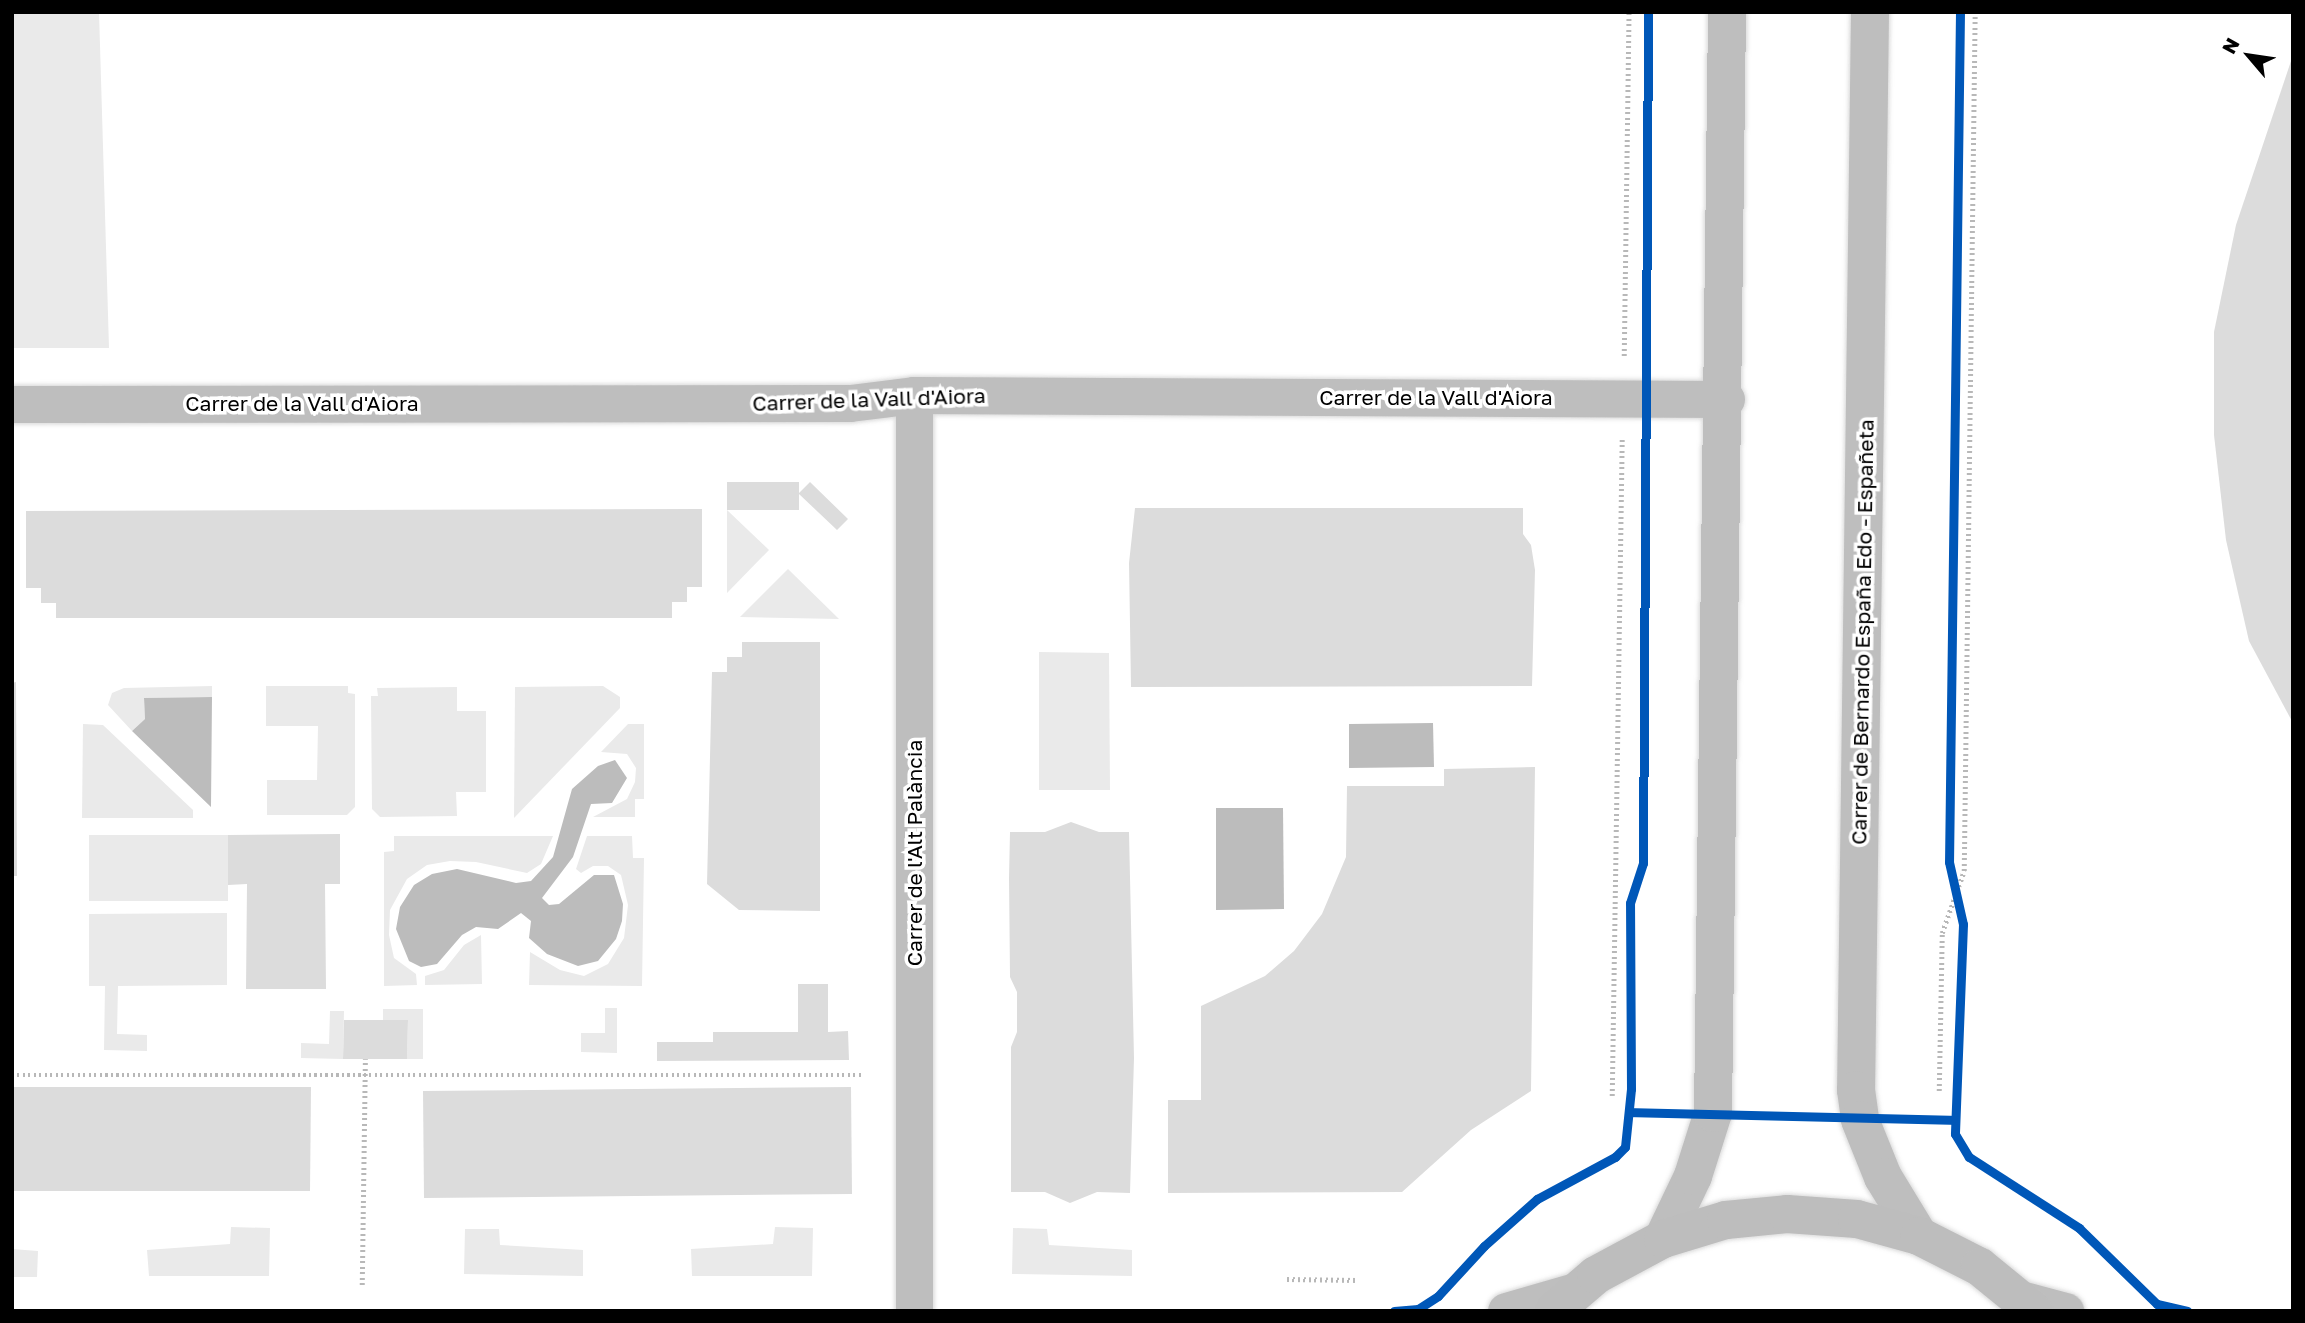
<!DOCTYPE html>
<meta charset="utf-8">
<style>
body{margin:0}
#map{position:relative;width:2305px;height:1323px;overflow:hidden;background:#fff;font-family:"Golos Text",sans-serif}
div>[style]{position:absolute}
.green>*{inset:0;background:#eaeaea}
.water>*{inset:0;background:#bcbcbc}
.building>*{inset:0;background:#dcdcdc}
.path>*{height:4.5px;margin-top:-2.25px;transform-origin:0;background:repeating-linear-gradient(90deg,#b8b8b8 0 2px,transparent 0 5.5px)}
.roads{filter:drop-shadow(0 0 2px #dbdbdb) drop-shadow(0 0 2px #dbdbdb)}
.minor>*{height:37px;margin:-18.5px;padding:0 18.5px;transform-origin:18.5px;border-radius:18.5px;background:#bebebe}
.tertiary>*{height:38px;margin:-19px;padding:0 19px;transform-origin:19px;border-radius:19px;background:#bebebe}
.primary>*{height:38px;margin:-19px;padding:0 19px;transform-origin:19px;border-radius:19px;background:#bdbdbd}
.cycleway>*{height:9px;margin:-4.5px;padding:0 4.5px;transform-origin:4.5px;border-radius:4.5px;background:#0057b8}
span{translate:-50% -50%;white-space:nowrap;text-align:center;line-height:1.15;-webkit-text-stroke:7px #fff;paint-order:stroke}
.street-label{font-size:21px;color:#000}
.frame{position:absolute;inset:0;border:14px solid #000;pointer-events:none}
.north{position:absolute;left:2214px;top:21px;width:70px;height:70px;-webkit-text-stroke:5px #fff;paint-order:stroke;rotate:299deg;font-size:19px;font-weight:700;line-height:28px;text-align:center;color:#000}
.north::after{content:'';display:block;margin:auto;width:24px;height:32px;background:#000;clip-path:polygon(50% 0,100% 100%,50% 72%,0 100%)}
</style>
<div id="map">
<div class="green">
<i style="clip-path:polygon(12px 12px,99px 12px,109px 348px,12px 348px)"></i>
<i style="clip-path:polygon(727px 510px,769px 550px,727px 593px)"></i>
<i style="clip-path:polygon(788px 569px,839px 619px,740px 617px)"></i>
<i style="clip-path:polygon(1039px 652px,1109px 653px,1110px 790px,1039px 790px)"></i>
<i style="clip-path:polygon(212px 686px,212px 697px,144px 698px,145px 719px,132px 731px,108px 705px,112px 693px,124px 688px)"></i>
<i style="clip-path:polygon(266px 686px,348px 686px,348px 693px,355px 694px,355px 807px,347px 815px,267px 815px,267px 780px,317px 780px,318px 726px,266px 726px)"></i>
<i style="clip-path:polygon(603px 686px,620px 697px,620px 708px,514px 818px,515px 687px)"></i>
<i style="clip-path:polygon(457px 687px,457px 711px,486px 711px,486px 792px,456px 792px,457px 816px,380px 817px,372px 809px,371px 696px,378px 696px,377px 688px)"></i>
<i style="clip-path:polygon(83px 724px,103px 725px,193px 810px,193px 818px,82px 818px)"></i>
<i style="clip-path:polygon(628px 724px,644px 724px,644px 799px,635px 799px,635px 817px,593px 817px,627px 799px,635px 782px,636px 768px,627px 754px,601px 752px)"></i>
<i style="clip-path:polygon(89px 835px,228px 835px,228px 901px,89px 901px)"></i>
<i style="clip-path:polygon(394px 836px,553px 836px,541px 864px,527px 873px,476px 862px,450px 861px,427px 865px,407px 879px,390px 910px,389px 935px,394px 958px,416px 974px,417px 985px,384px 986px,384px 852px,394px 851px)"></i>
<i style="clip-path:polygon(587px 836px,632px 836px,633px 858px,644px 858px,642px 986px,529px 985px,530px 952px,560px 970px,584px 976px,608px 964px,624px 938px,628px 905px,621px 875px,608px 866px,593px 866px,581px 873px,576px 869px)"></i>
<i style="clip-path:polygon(227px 913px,227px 985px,118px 986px,117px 1034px,147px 1035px,147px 1051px,104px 1050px,105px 986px,89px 986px,89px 914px)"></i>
<i style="clip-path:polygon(481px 935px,482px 984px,425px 985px,425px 976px,444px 970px,464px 945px)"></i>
<i style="clip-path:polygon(605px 1008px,617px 1008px,617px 1053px,581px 1052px,581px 1033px,605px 1033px)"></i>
<i style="clip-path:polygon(383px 1009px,423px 1009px,423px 1059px,407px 1059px,408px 1020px,383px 1020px)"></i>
<i style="clip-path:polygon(330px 1011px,344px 1011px,343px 1059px,301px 1058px,301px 1043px,329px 1044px)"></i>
<i style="clip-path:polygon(231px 1227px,270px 1228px,269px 1276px,149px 1276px,147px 1250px,230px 1244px)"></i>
<i style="clip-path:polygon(775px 1227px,813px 1228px,812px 1276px,692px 1276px,691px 1249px,773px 1244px)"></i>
<i style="clip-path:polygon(1013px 1228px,1047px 1229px,1049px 1245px,1132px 1250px,1132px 1276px,1012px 1274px)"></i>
<i style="clip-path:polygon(465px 1229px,499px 1229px,500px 1245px,583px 1250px,583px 1276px,464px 1274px)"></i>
<i style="clip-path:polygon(12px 1249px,38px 1251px,37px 1277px,12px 1277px)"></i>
</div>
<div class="water">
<i style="clip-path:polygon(212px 697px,211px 807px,132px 731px,145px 719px,144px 698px)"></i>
<i style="clip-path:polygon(1433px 723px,1434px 767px,1349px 768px,1349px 724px)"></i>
<i style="clip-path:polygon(615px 760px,627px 778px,612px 803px,591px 804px,573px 857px,542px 898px,549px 905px,559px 904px,594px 875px,614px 875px,623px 904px,622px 921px,616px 939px,598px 961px,578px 966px,547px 954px,529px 938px,531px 921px,521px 913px,498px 929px,476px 927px,462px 935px,437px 964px,421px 967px,409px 961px,396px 929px,400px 907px,414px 885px,432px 874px,457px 869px,516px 883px,531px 881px,553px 857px,572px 789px,598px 766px)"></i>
<i style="clip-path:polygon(1216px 808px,1283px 808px,1284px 909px,1216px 910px)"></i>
</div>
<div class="building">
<i style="clip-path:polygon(2293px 55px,2293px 723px,2249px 641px,2226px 540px,2214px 435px,2214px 332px,2236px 225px)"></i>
<i style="clip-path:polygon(727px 482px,799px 482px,799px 493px,810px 482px,848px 519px,837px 530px,799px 494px,799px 510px,727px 510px)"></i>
<i style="clip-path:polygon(1135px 508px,1523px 508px,1523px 534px,1531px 545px,1535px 570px,1532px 686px,1131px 687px,1129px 563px)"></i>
<i style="clip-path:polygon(702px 509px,702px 587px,687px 587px,687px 602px,672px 602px,672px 618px,56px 618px,56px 603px,41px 603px,41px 588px,26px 588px,26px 511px)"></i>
<i style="clip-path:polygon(742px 642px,820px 642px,820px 911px,739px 910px,707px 884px,712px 672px,727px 672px,727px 657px,742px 657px)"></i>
<i style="clip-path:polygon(16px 682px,17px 876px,12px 876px,12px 683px)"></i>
<i style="clip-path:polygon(1535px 767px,1531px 1091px,1471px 1130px,1402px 1192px,1168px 1193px,1168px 1100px,1201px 1100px,1201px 1006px,1265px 976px,1294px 951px,1322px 914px,1346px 857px,1347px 786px,1444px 786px,1444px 769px)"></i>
<i style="clip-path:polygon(1071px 822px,1099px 832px,1129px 832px,1134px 1058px,1130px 1193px,1097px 1192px,1070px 1203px,1045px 1192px,1011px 1192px,1011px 1047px,1017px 1032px,1017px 992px,1010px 977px,1009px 878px,1010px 832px,1045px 832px)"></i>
<i style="clip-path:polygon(340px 834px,340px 884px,325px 884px,326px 989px,246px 989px,247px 884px,228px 885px,228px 835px)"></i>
<i style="clip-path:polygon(798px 984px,828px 984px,828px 1032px,848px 1031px,849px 1060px,657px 1061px,657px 1042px,713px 1042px,713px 1032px,798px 1032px)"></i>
<i style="clip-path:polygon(344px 1020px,408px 1020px,407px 1059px,343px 1059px)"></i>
<i style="clip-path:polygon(12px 1087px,311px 1087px,310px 1191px,12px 1191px)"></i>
<i style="clip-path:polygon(851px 1087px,852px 1194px,424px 1198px,423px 1091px)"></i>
</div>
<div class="path">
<i style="left:1624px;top:356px;width:344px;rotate:-89.2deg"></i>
<i style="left:12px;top:1075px;width:849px"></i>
<i style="left:1939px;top:1091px;width:158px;rotate:-88.9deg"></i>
<i style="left:1942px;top:933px;width:66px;rotate:-70.5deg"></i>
<i style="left:1964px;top:871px;width:859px;rotate:-89.27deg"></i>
<i style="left:1612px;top:1096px;width:658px;rotate:-89.13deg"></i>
<i style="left:1287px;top:1279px;width:70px;rotate:0.8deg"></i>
<i style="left:362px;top:1285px;width:226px;rotate:-89.2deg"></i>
</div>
<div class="roads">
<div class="minor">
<i style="left:12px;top:404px;width:838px;rotate:-0.07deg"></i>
<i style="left:850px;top:403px;width:64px;rotate:-7.1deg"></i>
<i style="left:914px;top:395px;width:812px;rotate:0.28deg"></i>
<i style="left:2020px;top:1299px;width:47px;rotate:14.9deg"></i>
<i style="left:914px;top:1311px;width:916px;rotate:-90deg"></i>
<i style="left:1506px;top:1311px;width:72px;rotate:-16.2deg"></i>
</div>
<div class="tertiary">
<i style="left:1870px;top:12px;width:1078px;rotate:90.74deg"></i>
<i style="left:1856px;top:1090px;width:30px;rotate:82deg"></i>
<i style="left:1860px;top:1120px;width:61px;rotate:68deg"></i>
<i style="left:1883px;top:1177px;width:69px;rotate:58.6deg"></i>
<i style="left:1663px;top:1239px;width:70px;rotate:-64.5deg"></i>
<i style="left:1693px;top:1176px;width:66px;rotate:-72.4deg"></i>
<i style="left:1713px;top:1113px;width:1101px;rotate:-89.27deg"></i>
</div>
<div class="primary">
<i style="left:1554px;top:1311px;width:55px;rotate:-40.6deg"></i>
<i style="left:1596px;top:1275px;width:76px;rotate:-28.2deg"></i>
<i style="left:1663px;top:1239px;width:66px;rotate:-16.8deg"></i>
<i style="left:1726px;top:1220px;width:61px;rotate:-5.6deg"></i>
<i style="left:1787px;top:1214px;width:70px;rotate:4.1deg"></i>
<i style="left:1857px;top:1219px;width:64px;rotate:15.3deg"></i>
<i style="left:1919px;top:1236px;width:68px;rotate:26.9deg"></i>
<i style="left:1980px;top:1267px;width:70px;rotate:39.2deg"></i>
</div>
</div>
<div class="cycleway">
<i style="left:1960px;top:12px;width:850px;rotate:90.74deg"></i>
<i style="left:1949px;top:862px;width:64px;rotate:77.3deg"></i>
<i style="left:1963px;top:924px;width:210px;rotate:92.2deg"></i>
<i style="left:1955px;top:1134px;width:27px;rotate:59deg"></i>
<i style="left:1969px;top:1157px;width:131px;rotate:32.8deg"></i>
<i style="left:2079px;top:1228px;width:109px;rotate:44.3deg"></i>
<i style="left:2157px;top:1304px;width:31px;rotate:13deg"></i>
<i style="left:1630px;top:1112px;width:325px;rotate:1.4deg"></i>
<i style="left:1394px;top:1311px;width:24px;rotate:-5deg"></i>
<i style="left:1418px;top:1309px;width:24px;rotate:-33deg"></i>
<i style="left:1438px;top:1296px;width:68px;rotate:-47.4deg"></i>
<i style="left:1484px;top:1246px;width:71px;rotate:-41.6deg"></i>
<i style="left:1537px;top:1199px;width:89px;rotate:-28.3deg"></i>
<i style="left:1615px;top:1157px;width:14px;rotate:-45deg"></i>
<i style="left:1625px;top:1147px;width:58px;rotate:-84.1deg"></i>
<i style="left:1631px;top:1089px;width:186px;rotate:-90.3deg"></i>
<i style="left:1630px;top:903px;width:42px;rotate:-72deg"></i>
<i style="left:1643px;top:863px;width:851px;rotate:-89.66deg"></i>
</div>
<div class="street-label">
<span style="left:1436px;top:397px">Carrer de la Vall d'Aiora</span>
<span style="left:869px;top:399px;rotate:-2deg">Carrer de la Vall d'Aiora</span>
<span style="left:302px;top:403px">Carrer de la Vall d'Aiora</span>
<span style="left:1862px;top:632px;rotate:-89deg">Carrer de Bernardo España Edo - Españeta</span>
<span style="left:914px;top:853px;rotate:-90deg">Carrer de l'Alt Palància</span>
</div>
<div class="frame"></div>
<div class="north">N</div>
</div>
